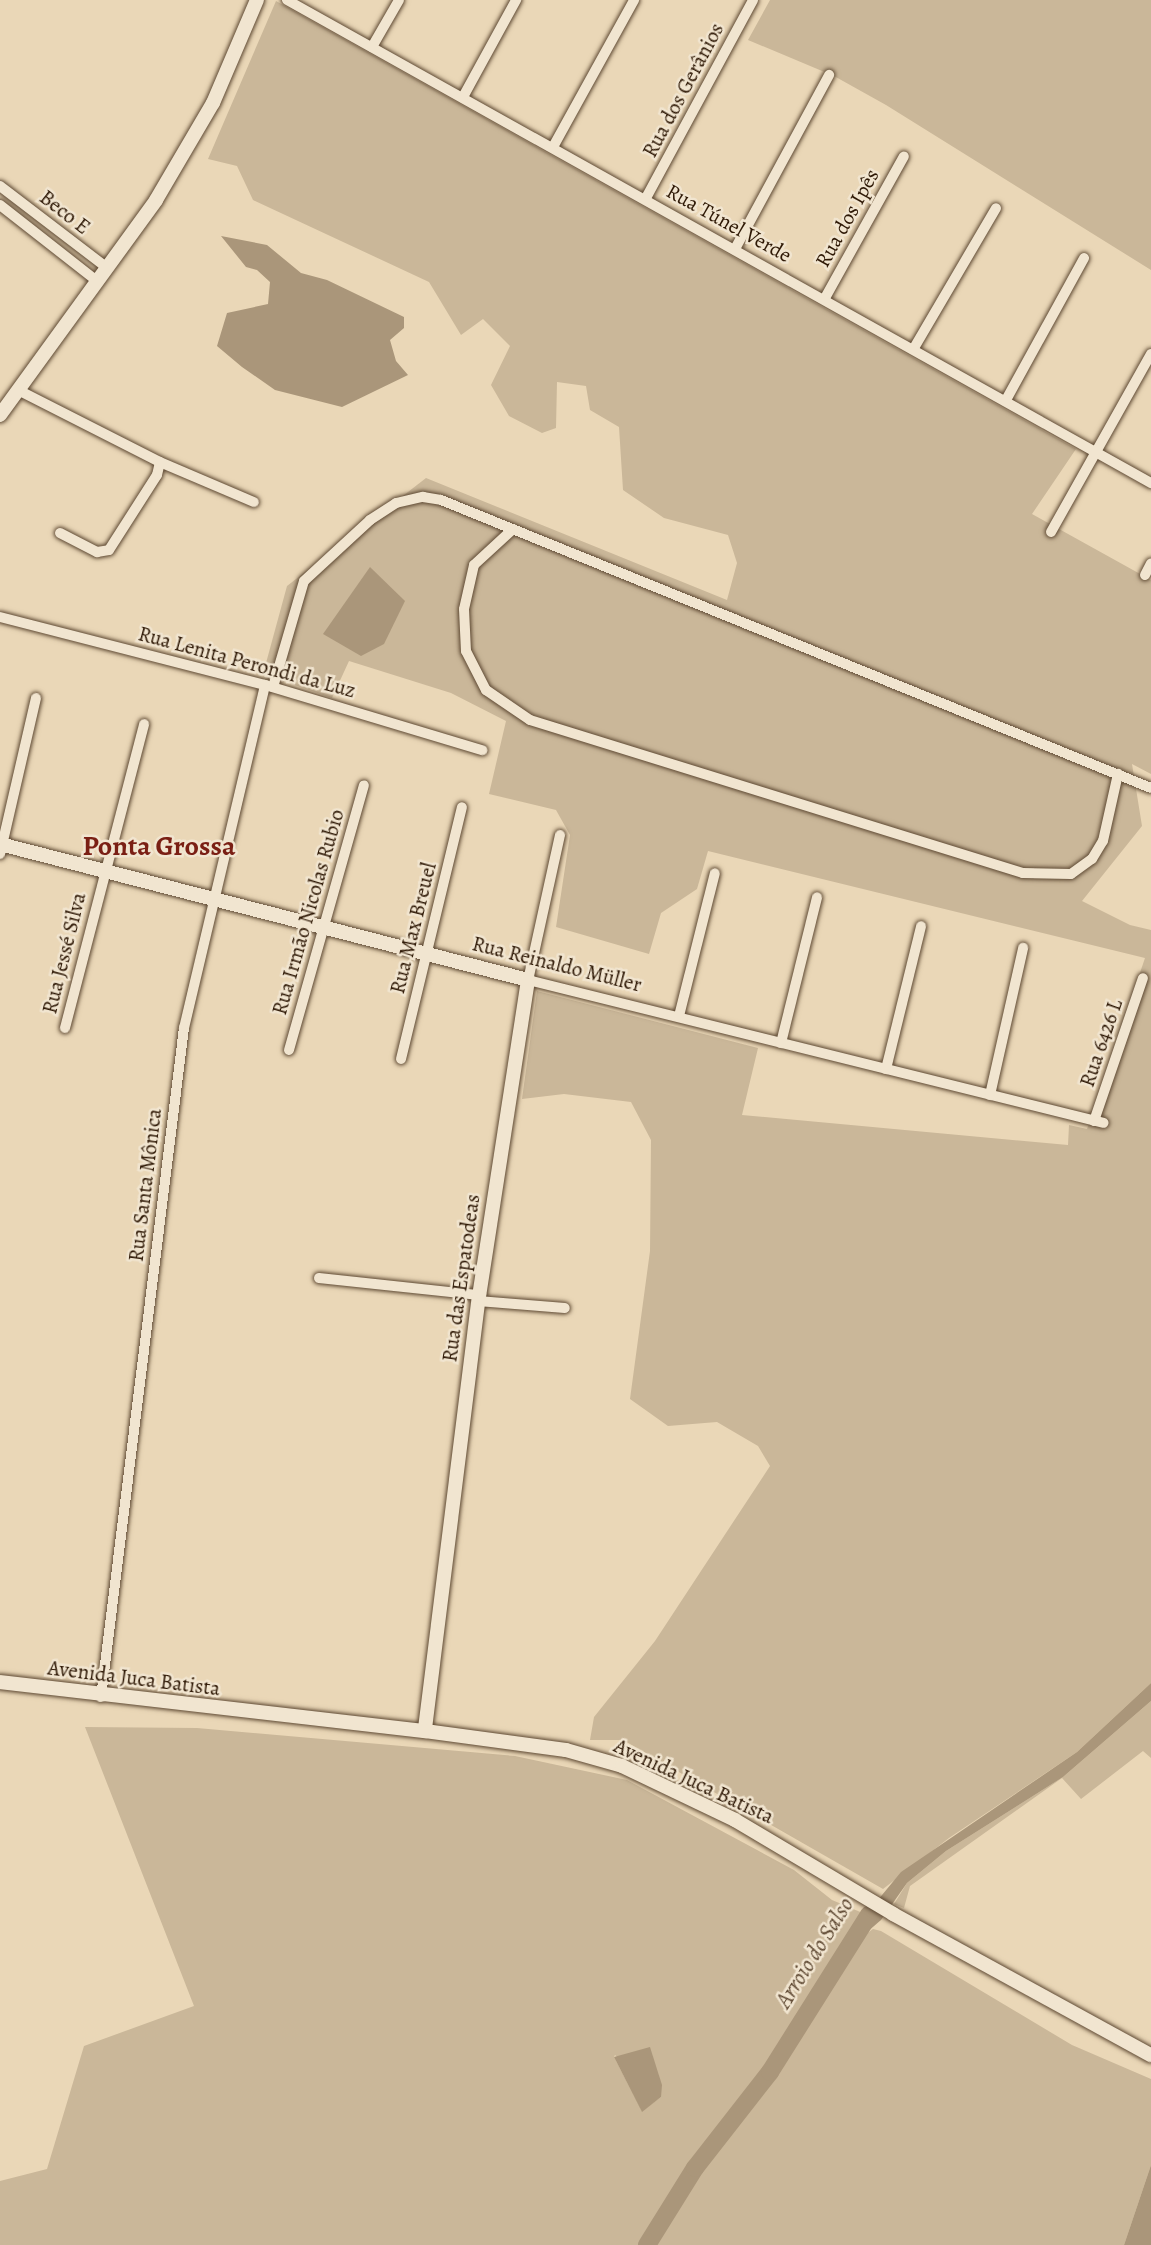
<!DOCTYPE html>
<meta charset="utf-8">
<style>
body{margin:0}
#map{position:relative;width:1151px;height:2245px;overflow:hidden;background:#ead7b7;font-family:Alegreya,serif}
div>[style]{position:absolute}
.green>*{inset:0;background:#cab799}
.water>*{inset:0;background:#aa967a}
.river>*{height:18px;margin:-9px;padding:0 9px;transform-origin:9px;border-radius:9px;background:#aa967a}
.roads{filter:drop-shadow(0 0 2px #5d4832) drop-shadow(0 0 2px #5d4832)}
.street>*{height:10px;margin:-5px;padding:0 5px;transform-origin:5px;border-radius:5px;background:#f1e5d0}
.secondary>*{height:14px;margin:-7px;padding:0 7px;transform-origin:7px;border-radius:7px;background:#f1e5d0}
span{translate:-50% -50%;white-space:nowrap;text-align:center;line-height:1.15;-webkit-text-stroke:5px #f1e5d0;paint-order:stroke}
.street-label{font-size:21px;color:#2e1805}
.water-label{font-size:23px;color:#604a34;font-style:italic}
.district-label{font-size:28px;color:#7a1f14;font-weight:700}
</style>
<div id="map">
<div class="green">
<i style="clip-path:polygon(770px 0,1151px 0,1151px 270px,886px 105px,834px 76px,748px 40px)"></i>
<i style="clip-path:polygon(276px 1px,1076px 449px,1032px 514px,1151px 580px,1151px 774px,1132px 764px,1142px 826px,1082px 901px,1130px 925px,1151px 930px,1151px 1683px,1077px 1752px,949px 1838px,883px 1889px,623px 1740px,590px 1740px,594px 1717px,655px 1641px,770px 1466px,758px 1446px,717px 1422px,668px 1426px,630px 1399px,650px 1251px,651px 1140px,631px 1102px,564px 1094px,522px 1099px,537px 991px,758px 1048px,742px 1115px,1068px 1145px,1069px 1125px,1087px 1129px,1145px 958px,708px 851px,697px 889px,661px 913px,649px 954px,556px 927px,570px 835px,556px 810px,489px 794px,506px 721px,451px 693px,349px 661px,332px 698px,263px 674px,287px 586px,426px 478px,727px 600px,737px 563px,728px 535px,664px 518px,623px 490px,619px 427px,590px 410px,586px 386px,557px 382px,556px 428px,542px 433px,509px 416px,491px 385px,510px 346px,483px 319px,461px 335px,429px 282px,253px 200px,237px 166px,208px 159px)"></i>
<i style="clip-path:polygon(1151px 1701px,1151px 1758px,1143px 1751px,1081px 1799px,1062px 1778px,910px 1886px,904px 1908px,894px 1904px,907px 1883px,946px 1851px,1063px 1777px)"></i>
<i style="clip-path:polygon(evenodd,85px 1727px,197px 1728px,515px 1756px,627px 1780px,794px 1870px,832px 1900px,865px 1914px,855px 1929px,859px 1939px,873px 1929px,881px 1931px,1072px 2045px,1151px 2079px,1151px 2165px,1124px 2245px,0 2245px,0 2181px,47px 2169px,84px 2046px,194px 2006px,85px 1727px,615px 2055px,661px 2097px,642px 2111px,614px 2057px,615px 2055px)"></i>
</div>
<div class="water">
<i style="clip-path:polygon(221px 236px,267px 245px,301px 273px,327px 280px,404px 317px,404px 328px,390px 340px,396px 361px,408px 375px,342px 407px,275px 390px,242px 367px,217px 346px,227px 313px,268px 304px,270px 282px,257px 270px,246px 267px)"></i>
<i style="clip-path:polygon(370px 567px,405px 601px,384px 644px,361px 656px,323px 634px)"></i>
<i style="clip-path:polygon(1151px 1683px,1151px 1701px,1063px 1777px,946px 1851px,907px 1883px,881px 1920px,859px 1939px,854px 1929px,901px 1872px,1077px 1752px)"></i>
<i style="clip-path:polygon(650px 2047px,662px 2085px,661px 2097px,642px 2112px,614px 2057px)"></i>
<i style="clip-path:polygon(1151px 2165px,1151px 2245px,1124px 2245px)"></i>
</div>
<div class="river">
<i style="left:647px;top:2245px;width:91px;rotate:-58.1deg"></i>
<i style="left:695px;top:2168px;width:122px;rotate:-52deg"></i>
<i style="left:770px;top:2072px;width:186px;rotate:-57.8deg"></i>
</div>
<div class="roads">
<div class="street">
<i style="left:287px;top:0;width:990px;rotate:29.21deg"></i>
<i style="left:372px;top:47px;width:54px;rotate:-60.1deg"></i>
<i style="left:463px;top:97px;width:111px;rotate:-61.3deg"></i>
<i style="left:553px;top:147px;width:168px;rotate:-61.1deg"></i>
<i style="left:0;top:186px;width:133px;rotate:37.4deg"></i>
<i style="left:646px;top:198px;width:225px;rotate:-61.6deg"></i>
<i style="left:0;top:205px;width:123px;rotate:38.1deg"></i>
<i style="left:735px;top:249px;width:198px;rotate:-61.6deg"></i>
<i style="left:825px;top:298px;width:162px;rotate:-60.9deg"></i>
<i style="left:914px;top:348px;width:162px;rotate:-59.6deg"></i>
<i style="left:18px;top:390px;width:159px;rotate:26.9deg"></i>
<i style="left:160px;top:462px;width:102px;rotate:23.1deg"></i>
<i style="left:1006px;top:400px;width:162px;rotate:-61.2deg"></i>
<i style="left:513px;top:529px;width:53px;rotate:137.3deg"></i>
<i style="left:474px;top:565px;width:45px;rotate:102.8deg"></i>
<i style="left:464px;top:609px;width:42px;rotate:87.3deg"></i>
<i style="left:466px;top:651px;width:44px;rotate:62.9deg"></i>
<i style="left:486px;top:690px;width:53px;rotate:34.3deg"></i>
<i style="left:530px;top:720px;width:516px;rotate:17.24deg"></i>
<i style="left:1023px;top:873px;width:48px;rotate:1.2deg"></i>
<i style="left:1071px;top:874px;width:26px;rotate:-36deg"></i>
<i style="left:1092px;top:859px;width:21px;rotate:-59deg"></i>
<i style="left:1103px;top:841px;width:69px;rotate:-77.4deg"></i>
<i style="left:1051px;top:532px;width:204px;rotate:-60.7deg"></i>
<i style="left:60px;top:533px;width:42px;rotate:27.2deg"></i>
<i style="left:97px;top:552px;width:12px;rotate:-9deg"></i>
<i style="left:109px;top:550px;width:89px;rotate:-57.4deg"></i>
<i style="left:157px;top:475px;width:13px;rotate:-77deg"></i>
<i style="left:1145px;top:575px;width:13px;rotate:-63deg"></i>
<i style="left:0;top:617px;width:274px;rotate:14.4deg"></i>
<i style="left:265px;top:685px;width:227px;rotate:16.7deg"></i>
<i style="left:273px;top:687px;width:110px;rotate:-73.7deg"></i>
<i style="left:304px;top:581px;width:90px;rotate:-42.7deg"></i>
<i style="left:370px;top:520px;width:31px;rotate:-33deg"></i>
<i style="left:396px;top:503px;width:28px;rotate:-13deg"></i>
<i style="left:423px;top:497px;width:18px;rotate:9deg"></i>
<i style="left:441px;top:500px;width:766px;rotate:22.08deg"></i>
<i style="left:560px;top:835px;width:148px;rotate:102.4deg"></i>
<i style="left:528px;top:980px;width:593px;rotate:13.94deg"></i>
<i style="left:0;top:854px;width:160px;rotate:-77deg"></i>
<i style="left:679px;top:1016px;width:147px;rotate:-75.9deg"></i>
<i style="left:65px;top:1028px;width:314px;rotate:-75.4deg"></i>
<i style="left:781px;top:1043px;width:150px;rotate:-76.1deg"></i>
<i style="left:289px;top:1050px;width:275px;rotate:-74.2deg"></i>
<i style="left:401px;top:1059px;width:259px;rotate:-76.4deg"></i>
<i style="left:886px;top:1069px;width:147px;rotate:-76.2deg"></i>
<i style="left:990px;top:1095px;width:151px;rotate:-77.3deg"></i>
<i style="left:1094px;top:1121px;width:151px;rotate:-71.1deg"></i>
<i style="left:319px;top:1278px;width:161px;rotate:6.1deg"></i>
<i style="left:478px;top:1301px;width:87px;rotate:4.6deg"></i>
<i style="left:101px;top:1697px;width:674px;rotate:-82.93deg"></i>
<i style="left:184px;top:1028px;width:352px;rotate:-76.7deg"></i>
</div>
<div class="secondary">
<i style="left:0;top:415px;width:266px;rotate:-54deg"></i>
<i style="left:156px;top:200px;width:113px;rotate:-59.6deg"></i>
<i style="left:213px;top:103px;width:112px;rotate:-66.9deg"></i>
<i style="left:0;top:844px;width:545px;rotate:14.44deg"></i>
<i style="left:528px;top:980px;width:319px;rotate:98.8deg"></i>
<i style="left:479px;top:1295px;width:439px;rotate:97.1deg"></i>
<i style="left:0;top:1682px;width:428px;rotate:6.6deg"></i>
<i style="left:425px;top:1731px;width:142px;rotate:7.7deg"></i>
<i style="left:566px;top:1750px;width:58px;rotate:15.9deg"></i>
<i style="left:622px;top:1766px;width:125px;rotate:25.5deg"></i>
<i style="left:735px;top:1820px;width:184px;rotate:30.7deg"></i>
<i style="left:893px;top:1914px;width:294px;rotate:28.7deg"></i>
</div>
</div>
<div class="street-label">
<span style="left:683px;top:90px;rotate:-62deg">Rua dos Gerânios</span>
<span style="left:65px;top:212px;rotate:38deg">Beco E</span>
<span style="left:847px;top:218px;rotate:-61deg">Rua dos Ipês</span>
<span style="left:729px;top:223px;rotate:29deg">Rua Túnel Verde</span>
<span style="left:247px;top:662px;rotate:15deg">Rua Lenita Perondi da Luz</span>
<span style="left:308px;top:912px;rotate:-74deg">Rua Irmão Nicolas Rubio</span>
<span style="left:413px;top:928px;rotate:-76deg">Rua Max Breuel</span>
<span style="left:64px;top:953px;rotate:-76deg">Rua Jessé Silva</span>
<span style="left:557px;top:964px;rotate:14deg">Rua Reinaldo Müller</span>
<span style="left:1101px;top:1043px;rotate:-71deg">Rua 6426 L</span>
<span style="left:145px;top:1185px;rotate:-83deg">Rua Santa Mônica</span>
<span style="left:461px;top:1278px;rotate:-82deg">Rua das Espatodeas</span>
<span style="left:134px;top:1678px;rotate:7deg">Avenida Juca Batista</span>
<span style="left:694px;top:1781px;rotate:25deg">Avenida Juca Batista</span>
</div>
<div class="water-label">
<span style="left:815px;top:1953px;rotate:-58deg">Arroio do Salso</span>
</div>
<div class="district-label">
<span style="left:159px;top:846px">Ponta Grossa</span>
</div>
</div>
